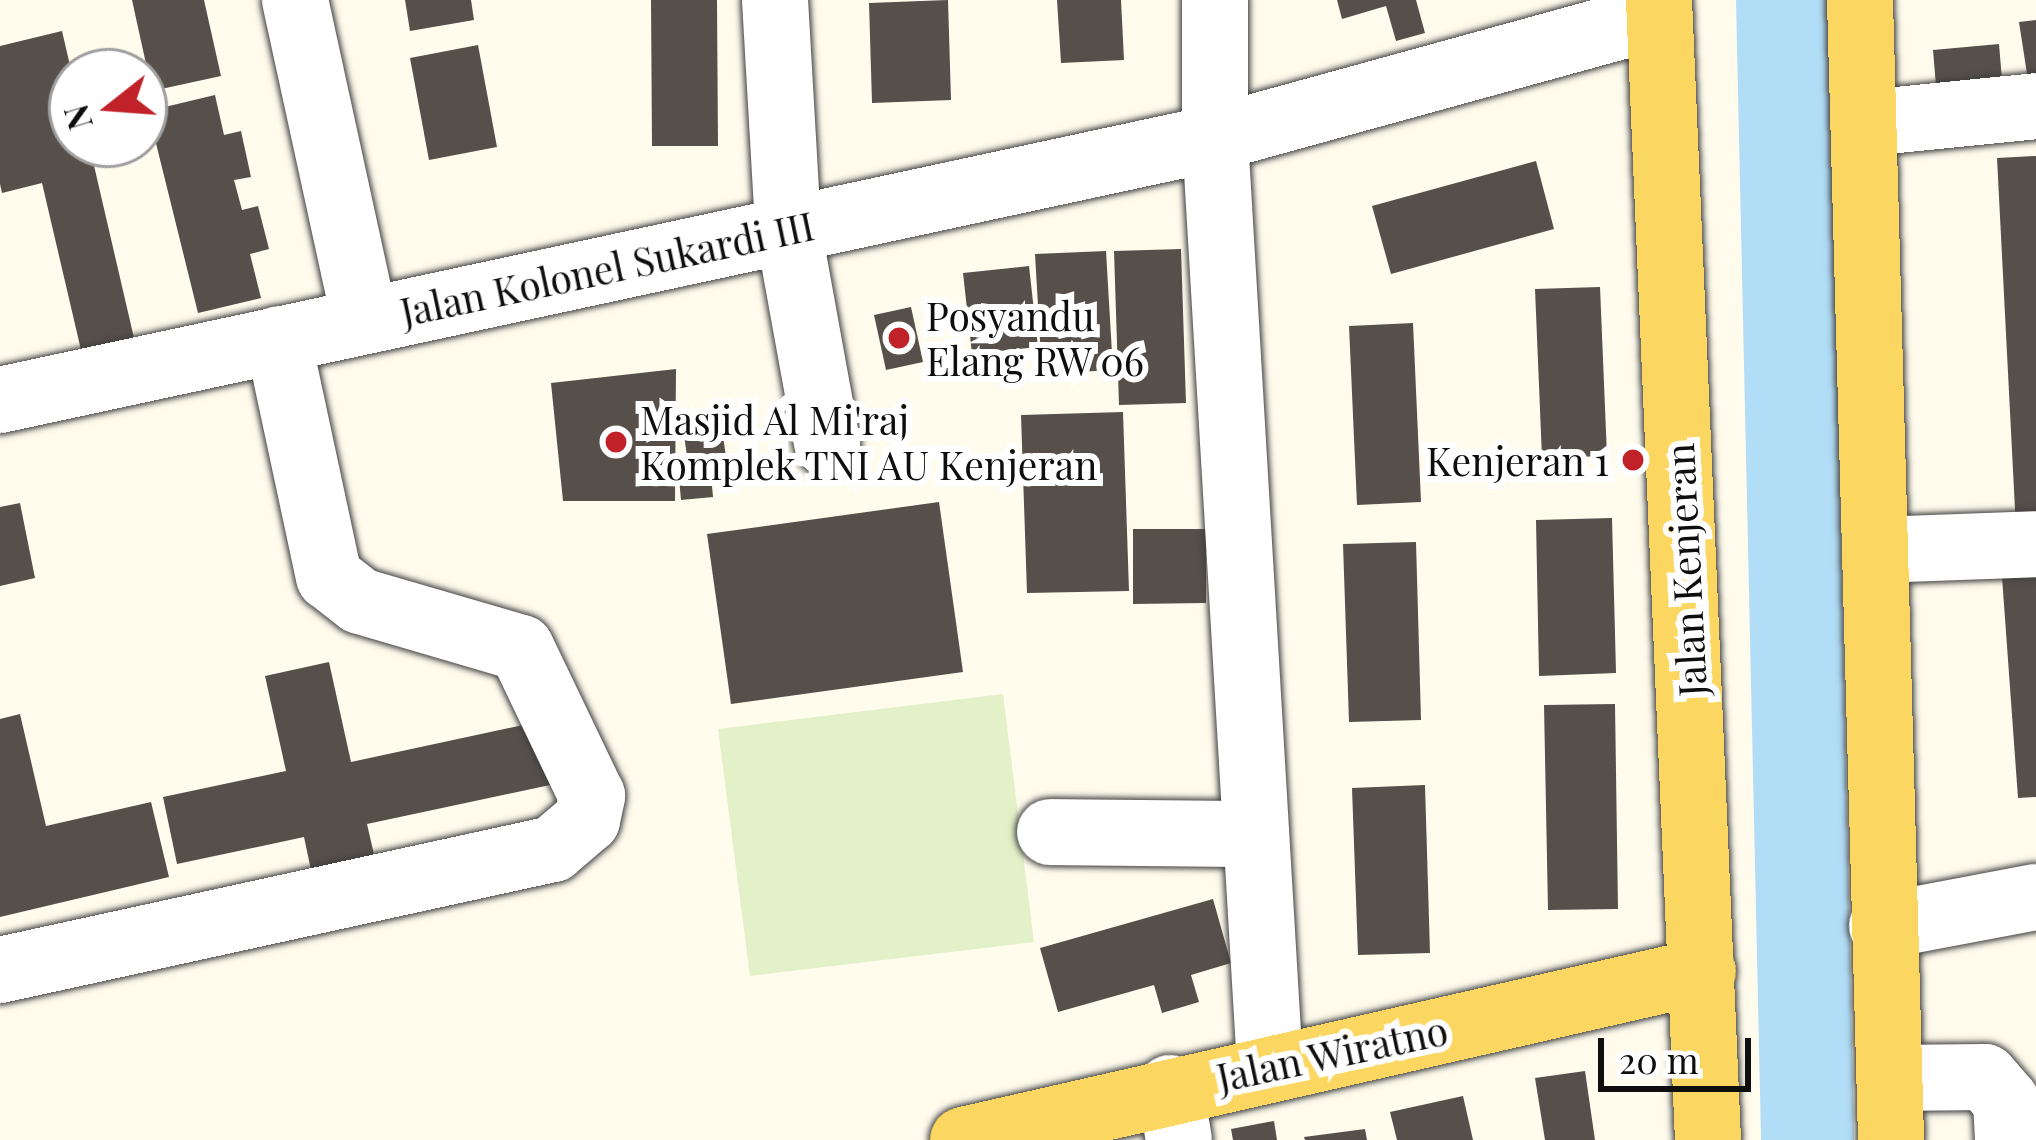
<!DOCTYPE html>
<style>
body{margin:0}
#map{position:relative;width:2036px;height:1140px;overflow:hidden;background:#fffcee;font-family:"Playfair Display",serif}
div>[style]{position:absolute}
.pitch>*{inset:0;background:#e3f1c9}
.river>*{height:93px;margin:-46.5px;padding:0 46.5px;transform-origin:46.5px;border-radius:46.5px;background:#b2ddf7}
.building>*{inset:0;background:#574f4a}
.roads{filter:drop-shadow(0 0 3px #414141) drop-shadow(0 0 3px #414141)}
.minor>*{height:66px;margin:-33px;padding:0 33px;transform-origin:33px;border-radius:33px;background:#fff}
.major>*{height:66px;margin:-33px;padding:0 33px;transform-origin:33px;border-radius:33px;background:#fbd762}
.dots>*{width:33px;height:33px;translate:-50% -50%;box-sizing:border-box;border:6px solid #fff;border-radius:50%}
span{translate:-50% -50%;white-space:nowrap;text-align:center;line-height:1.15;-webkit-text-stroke:12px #fff;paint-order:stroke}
.street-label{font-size:39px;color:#0e0e0e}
.poi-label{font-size:39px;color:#0e0e0e}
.left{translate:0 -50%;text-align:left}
.right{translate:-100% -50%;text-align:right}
.north{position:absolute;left:48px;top:48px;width:120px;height:120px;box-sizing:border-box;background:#fff;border:3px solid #9f9f9f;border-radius:50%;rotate:253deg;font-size:33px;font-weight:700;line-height:48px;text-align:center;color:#0e0e0e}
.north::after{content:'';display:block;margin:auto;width:42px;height:54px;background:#c12229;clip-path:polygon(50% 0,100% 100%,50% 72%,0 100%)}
.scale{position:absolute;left:1598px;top:1038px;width:153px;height:54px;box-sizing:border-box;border:6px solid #0e0e0e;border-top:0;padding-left:15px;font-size:36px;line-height:42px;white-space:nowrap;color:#0e0e0e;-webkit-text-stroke:9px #fff;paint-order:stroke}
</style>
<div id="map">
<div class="pitch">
<i style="clip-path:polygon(1003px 694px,1034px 942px,750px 976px,718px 729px)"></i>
</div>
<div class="river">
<i style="left:1782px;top:0;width:1140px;rotate:88.74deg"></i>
</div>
<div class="building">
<i style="clip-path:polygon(132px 0,204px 0,221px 76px,152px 91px)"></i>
<i style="clip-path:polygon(405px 0,471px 0,474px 20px,410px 31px)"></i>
<i style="clip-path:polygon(651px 0,717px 0,718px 146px,652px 146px)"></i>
<i style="clip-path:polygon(948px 0,951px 100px,872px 103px,869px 3px)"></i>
<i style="clip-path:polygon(1057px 0,1121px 0,1124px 60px,1061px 63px)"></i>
<i style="clip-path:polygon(1337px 0,1416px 0,1425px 33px,1396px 41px,1386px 6px,1342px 19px)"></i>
<i style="clip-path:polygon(2036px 20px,2036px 86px,2029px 87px,2019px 22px)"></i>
<i style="clip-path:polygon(62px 31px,72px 74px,72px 144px,89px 144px,134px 338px,81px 350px,42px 183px,2px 193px,0 184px,0 46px)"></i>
<i style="clip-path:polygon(1999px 44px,2002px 80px,1936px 86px,1933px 50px)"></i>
<i style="clip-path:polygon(478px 45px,497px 147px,429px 160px,410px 58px)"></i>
<i style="clip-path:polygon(215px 95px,224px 135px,241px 131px,251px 177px,234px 180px,242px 210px,258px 206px,269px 249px,250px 254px,261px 298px,198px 313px,148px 111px)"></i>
<i style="clip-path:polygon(2036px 156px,2036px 528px,2016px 529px,1997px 158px)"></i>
<i style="clip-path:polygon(1536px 161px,1554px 229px,1391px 274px,1372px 206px)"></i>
<i style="clip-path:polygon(1181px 249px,1186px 403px,1119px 405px,1114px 251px)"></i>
<i style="clip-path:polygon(1106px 251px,1113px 370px,1042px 374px,1035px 254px)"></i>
<i style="clip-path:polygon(1029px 266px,1038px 347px,972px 354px,963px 273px)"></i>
<i style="clip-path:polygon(1600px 287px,1607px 456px,1542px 458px,1535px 289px)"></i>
<i style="clip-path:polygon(911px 307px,923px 362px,886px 370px,874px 315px)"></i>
<i style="clip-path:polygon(1413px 323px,1421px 502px,1357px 505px,1349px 326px)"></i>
<i style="clip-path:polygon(676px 369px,675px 501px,563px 501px,551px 383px)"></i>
<i style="clip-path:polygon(1123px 412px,1129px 591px,1027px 593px,1021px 415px)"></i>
<i style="clip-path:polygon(721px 422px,726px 457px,688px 463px,683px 428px)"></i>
<i style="clip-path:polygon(710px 464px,713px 497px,681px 500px,678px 467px)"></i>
<i style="clip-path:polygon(939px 502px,963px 672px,731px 704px,707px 534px)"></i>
<i style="clip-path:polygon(20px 503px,35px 578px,0 586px,0 507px)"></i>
<i style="clip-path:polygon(1612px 518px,1616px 673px,1539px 676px,1536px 520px)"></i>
<i style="clip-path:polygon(1133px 529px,1206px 529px,1206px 603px,1133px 604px)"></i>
<i style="clip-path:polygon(1416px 542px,1421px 720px,1349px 722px,1343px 544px)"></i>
<i style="clip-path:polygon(2036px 574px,2036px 797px,2018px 798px,2002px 577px)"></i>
<i style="clip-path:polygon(329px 662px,351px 762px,537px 722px,550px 785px,367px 824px,379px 876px,315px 889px,304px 837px,177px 864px,163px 797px,286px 771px,265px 676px)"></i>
<i style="clip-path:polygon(1615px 704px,1618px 909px,1548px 910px,1544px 705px)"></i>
<i style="clip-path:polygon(20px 714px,46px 826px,151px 802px,169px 877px,0 917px,0 719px)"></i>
<i style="clip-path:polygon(1425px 785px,1430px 953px,1358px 955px,1352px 788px)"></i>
<i style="clip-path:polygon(1213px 899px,1231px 963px,1191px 975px,1199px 1002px,1162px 1013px,1154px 985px,1058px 1012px,1040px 948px)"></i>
<i style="clip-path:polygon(1585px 1071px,1595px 1140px,1545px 1140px,1535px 1078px)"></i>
<i style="clip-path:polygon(1463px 1096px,1473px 1140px,1397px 1140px,1390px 1112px)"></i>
<i style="clip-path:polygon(1274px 1121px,1277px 1140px,1233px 1140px,1231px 1129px)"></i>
<i style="clip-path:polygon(1365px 1129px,1367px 1140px,1305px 1140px,1304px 1137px)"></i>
</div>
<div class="roads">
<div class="minor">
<i style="left:295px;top:0;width:328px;rotate:77.7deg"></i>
<i style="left:775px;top:0;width:228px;rotate:86.7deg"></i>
<i style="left:788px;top:228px;width:219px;rotate:79.7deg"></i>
<i style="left:1215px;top:0;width:138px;rotate:90deg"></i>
<i style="left:1215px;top:138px;width:931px;rotate:86.61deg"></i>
<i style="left:1867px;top:123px;width:170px;rotate:-5.7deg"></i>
<i style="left:0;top:400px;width:1243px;rotate:-12.17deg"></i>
<i style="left:1215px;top:138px;width:460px;rotate:-15.4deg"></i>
<i style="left:1876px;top:550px;width:160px;rotate:-2.1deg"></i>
<i style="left:1050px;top:832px;width:206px;rotate:0.6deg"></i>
<i style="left:1882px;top:926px;width:157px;rotate:-10.7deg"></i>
<i style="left:0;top:970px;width:566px;rotate:-12.34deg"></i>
<i style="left:553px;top:849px;width:45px;rotate:-40.5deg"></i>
<i style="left:587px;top:820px;width:25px;rotate:-78deg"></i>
<i style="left:592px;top:796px;width:164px;rotate:-115.6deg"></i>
<i style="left:521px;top:648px;width:168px;rotate:-163.7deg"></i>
<i style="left:360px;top:601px;width:39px;rotate:-142deg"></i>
<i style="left:329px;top:577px;width:243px;rotate:-102.1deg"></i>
<i style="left:1890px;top:1078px;width:95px;rotate:-0.6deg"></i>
<i style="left:1985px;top:1077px;width:32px;rotate:49deg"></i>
<i style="left:2006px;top:1101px;width:39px;rotate:87deg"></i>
<i style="left:1170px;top:1088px;width:53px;rotate:80.2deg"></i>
</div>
<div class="major">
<i style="left:1659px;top:0;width:1141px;rotate:87.54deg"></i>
<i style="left:1860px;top:0;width:1140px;rotate:88.44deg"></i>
<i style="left:963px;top:1140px;width:759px;rotate:-12.86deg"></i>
</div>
</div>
<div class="dots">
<i style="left:899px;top:338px;background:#c12229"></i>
<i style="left:616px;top:442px;background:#c12229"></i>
<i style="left:1633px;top:460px;background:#c12229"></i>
</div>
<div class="street-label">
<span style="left:607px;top:268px;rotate:-12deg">Jalan Kolonel Sukardi III</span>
<span style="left:1685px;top:570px;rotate:-93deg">Jalan Kenjeran</span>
<span style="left:1332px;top:1053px;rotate:-12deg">Jalan Wiratno</span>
</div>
<div class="poi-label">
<span class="left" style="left:926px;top:338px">Posyandu<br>Elang RW 06</span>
<span class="left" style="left:640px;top:442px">Masjid Al Mi'raj<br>Komplek TNI AU Kenjeran</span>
<span class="right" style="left:1609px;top:460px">Kenjeran 1</span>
</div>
<div class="north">N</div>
<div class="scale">20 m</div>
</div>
